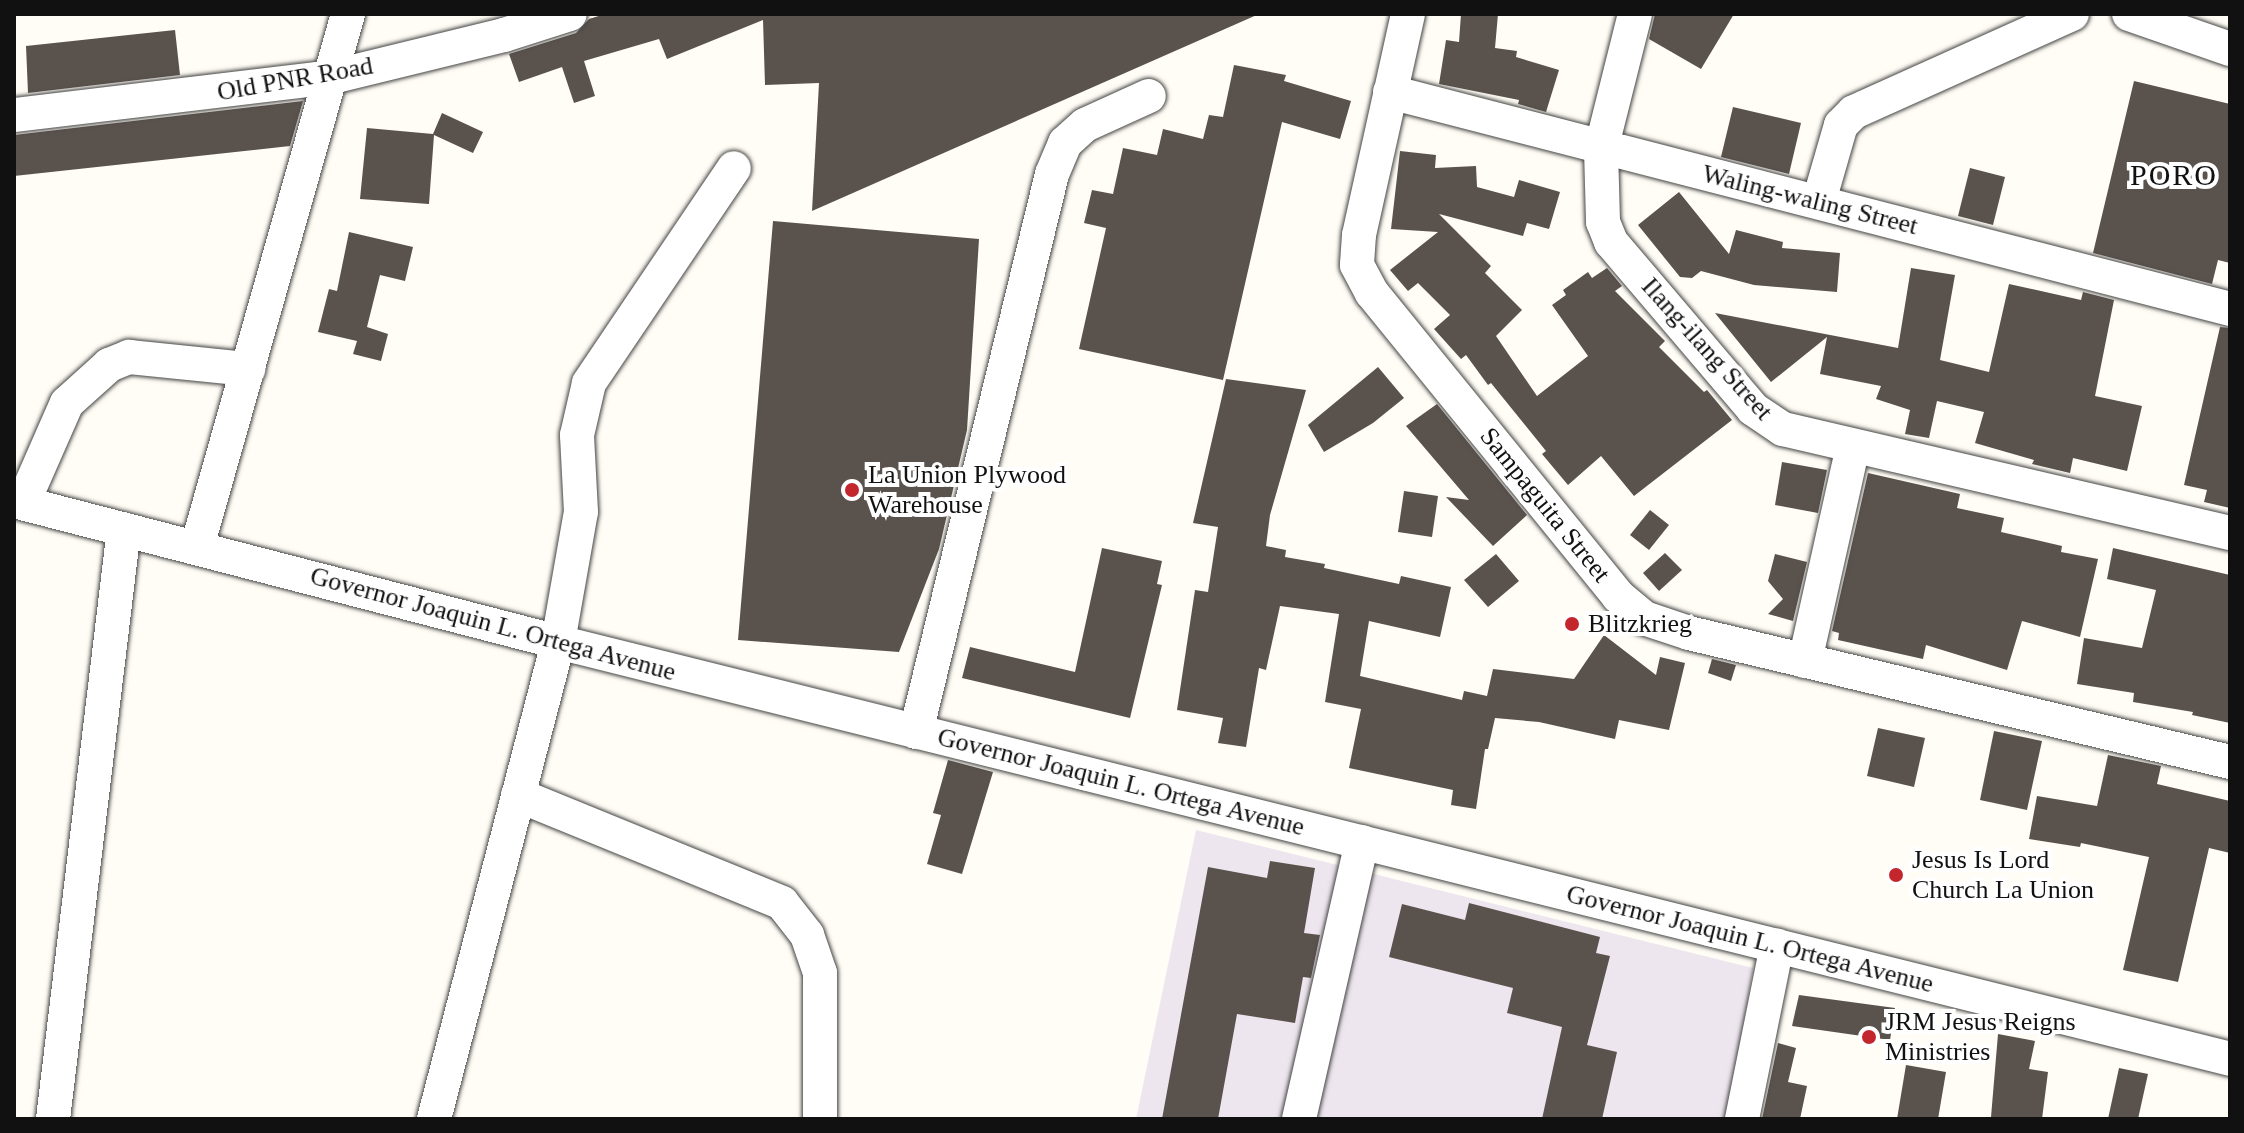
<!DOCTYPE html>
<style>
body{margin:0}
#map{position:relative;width:2244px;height:1133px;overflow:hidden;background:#fffdf5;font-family:Georgia,serif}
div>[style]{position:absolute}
.industrial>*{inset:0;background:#eee6ef}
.building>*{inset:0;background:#5a524d}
.roads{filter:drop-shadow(0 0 2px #444) drop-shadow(0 0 2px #444)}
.minor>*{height:34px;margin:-17px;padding:0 17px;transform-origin:17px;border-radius:17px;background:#fff}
.dots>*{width:22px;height:22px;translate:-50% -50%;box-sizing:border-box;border:4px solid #fff;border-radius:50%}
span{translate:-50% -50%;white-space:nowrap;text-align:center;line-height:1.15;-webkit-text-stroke:8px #fff;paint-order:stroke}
.street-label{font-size:26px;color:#111}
.poi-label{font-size:26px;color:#111}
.left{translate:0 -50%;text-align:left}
.quarter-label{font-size:30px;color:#111;letter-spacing:2px}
.frame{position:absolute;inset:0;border:16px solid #111;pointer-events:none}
</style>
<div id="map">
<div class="industrial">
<i style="clip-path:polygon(1196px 830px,1753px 968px,1729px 1119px,1136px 1119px)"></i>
</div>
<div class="building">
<i style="clip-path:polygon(605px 14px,1259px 14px,812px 211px,819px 83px,765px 85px,763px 20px,667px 59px,659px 39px,584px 61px,595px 96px,574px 103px,562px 67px,519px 82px,509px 54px,576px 33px,589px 19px)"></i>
<i style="clip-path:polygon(1461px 14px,1498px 14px,1495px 48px,1517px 51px,1516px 57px,1559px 70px,1546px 112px,1518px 104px,1519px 100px,1439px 84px,1446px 40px,1459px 42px)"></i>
<i style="clip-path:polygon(1655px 14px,1734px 14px,1701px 69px,1649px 39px)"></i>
<i style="clip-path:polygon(175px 30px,180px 75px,28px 93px,26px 46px)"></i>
<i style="clip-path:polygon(1234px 65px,1286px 75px,1284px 81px,1351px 101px,1340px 139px,1282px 122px,1223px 380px,1079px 349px,1106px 228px,1084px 223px,1092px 190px,1113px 194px,1123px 148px,1157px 155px,1163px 129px,1203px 139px,1209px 115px,1223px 117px)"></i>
<i style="clip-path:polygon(2134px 81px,2230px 104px,2230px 263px,2218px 260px,2212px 284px,2093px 253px)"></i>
<i style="clip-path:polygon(303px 101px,290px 146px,14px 176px,14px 135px)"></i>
<i style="clip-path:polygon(1733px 107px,1801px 123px,1789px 174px,1721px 157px)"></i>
<i style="clip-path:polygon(442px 113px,483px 132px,473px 153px,434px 135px,429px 204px,360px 199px,367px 128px,433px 134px)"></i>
<i style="clip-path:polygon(1400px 151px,1436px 155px,1435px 168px,1476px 166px,1477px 187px,1514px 197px,1519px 180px,1560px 192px,1549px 229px,1527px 223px,1523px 236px,1439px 214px,1491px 266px,1485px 273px,1522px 310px,1496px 336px,1537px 396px,1588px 356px,1552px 305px,1566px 295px,1563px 290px,1588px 272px,1592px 278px,1607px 268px,1622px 286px,1615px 291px,1665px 341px,1659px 347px,1704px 392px,1707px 390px,1732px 420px,1634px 496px,1601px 456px,1568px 485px,1542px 454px,1546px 451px,1491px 383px,1488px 385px,1466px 355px,1461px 359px,1434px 329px,1450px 315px,1418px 283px,1408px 291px,1390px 270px,1438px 232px,1391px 229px)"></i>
<i style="clip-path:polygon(1970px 168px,2005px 177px,1993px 225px,1958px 216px)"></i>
<i style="clip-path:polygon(1679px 192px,1729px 254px,1736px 230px,1783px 242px,1782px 248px,1840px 253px,1837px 292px,1754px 285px,1701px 271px,1692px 278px,1680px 277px,1638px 225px)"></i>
<i style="clip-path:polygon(773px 221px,979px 239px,967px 430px,939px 549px,899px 652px,738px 640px)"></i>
<i style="clip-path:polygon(349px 232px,413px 247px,405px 281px,380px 275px,367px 327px,388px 334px,381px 361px,353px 354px,357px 341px,318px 332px,329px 289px,337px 291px)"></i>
<i style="clip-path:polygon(1911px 268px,1955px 275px,1940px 360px,1989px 372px,2009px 284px,2081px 300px,2083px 292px,2114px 300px,2095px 396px,2142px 406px,2127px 471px,2073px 458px,2070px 473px,2032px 464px,2034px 460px,1975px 443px,1984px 412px,1937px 401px,1929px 438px,1905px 434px,1910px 410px,1876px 399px,1881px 386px,1820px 374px,1827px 337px,1771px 382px,1715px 313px,1898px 348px)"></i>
<i style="clip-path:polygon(2220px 327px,2230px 328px,2230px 508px,2204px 502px,2207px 490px,2184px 485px)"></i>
<i style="clip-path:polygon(1378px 367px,1404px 398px,1373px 423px,1324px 452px,1308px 425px)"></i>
<i style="clip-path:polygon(1226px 379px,1306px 390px,1270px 515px,1266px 546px,1286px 550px,1285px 557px,1325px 564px,1324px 568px,1399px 584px,1401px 576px,1451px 587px,1440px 637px,1369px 621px,1360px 676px,1462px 700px,1464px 691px,1487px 696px,1493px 669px,1574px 679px,1604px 635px,1656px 675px,1660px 657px,1685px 663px,1669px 730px,1619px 720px,1615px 739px,1539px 722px,1495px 718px,1488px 749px,1485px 749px,1476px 809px,1451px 805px,1453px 790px,1349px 768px,1361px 709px,1325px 702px,1339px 614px,1280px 606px,1266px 670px,1259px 668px,1246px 747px,1218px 743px,1223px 718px,1177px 710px,1195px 590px,1208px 592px,1218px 527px,1193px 523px)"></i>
<i style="clip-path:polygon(1437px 404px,1527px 515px,1493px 546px,1446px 497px,1469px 500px,1406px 426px)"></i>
<i style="clip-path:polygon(1782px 462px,1827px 470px,1818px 513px,1775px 505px)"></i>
<i style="clip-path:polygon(1868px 473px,1960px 494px,1957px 508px,2004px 518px,2001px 532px,2062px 546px,2061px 552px,2098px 559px,2080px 637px,2022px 621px,2007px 670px,1926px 645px,1923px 659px,1838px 640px,1839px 633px,1832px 631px)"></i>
<i style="clip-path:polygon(1404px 491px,1438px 496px,1432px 537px,1398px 532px)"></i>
<i style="clip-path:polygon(1650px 510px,1669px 525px,1649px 550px,1630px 535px)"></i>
<i style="clip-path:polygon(1102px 548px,1162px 561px,1157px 584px,1162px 585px,1130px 718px,962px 678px,970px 647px,1075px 672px)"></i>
<i style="clip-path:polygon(2113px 548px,2230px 575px,2230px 723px,2192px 715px,2193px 712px,2133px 702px,2134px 693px,2077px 684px,2084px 638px,2142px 648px,2156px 590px,2107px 579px)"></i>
<i style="clip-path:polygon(1665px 553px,1682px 570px,1659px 591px,1643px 573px)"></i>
<i style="clip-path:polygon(1496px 554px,1519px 581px,1488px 607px,1464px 580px)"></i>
<i style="clip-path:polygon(1775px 554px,1807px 562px,1793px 621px,1768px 614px,1783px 599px,1768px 581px)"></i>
<i style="clip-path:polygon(1712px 659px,1736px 665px,1731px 681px,1708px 673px)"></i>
<i style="clip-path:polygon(1878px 728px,1925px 738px,1914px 787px,1867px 776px)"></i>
<i style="clip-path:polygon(1994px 731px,2042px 741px,2027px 810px,1980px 800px)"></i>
<i style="clip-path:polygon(2108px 755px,2161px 766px,2157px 784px,2230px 801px,2230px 853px,2209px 848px,2178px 982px,2123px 970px,2149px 857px,2081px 843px,2080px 847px,2029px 839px,2037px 796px,2097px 806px)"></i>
<i style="clip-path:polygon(948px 760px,993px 772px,962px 874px,927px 864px,941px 815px,933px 813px)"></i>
<i style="clip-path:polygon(1270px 861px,1315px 868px,1304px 933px,1320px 935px,1311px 978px,1303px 977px,1295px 1023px,1237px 1014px,1218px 1119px,1162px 1119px,1208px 867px,1267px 878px)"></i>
<i style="clip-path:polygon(1469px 903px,1600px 937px,1596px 953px,1610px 956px,1587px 1045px,1617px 1052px,1602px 1119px,1542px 1119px,1562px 1027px,1507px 1013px,1513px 988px,1389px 957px,1402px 904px,1465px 920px)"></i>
<i style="clip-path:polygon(1799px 995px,1895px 1008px,1890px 1040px,1792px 1026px)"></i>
<i style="clip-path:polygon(1998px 1034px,2035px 1041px,2029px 1069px,2048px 1072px,2042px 1119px,1991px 1117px)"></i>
<i style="clip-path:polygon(1778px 1043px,1796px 1048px,1788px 1082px,1807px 1086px,1800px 1119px,1762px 1119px)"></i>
<i style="clip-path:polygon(1906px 1065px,1946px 1072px,1938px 1119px,1897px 1119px)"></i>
<i style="clip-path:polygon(2119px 1068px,2148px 1074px,2138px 1119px,2108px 1119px)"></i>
</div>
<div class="roads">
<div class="minor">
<i style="left:1408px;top:14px;width:226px;rotate:102.5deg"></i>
<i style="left:1359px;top:235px;width:30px;rotate:94deg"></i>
<i style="left:1357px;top:265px;width:32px;rotate:62deg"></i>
<i style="left:1372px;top:293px;width:390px;rotate:50.9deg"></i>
<i style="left:1618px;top:596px;width:34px;rotate:40deg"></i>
<i style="left:1644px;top:618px;width:47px;rotate:18.4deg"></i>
<i style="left:1689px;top:633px;width:556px;rotate:13.41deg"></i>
<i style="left:1635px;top:14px;width:139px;rotate:104.1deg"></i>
<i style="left:1601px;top:149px;width:73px;rotate:88.4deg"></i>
<i style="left:1603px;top:222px;width:22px;rotate:68deg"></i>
<i style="left:1611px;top:242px;width:219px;rotate:49.6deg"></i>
<i style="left:1753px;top:409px;width:36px;rotate:34deg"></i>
<i style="left:1783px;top:429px;width:459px;rotate:13.1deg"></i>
<i style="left:2129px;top:14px;width:107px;rotate:19.1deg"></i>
<i style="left:1390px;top:92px;width:868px;rotate:14.48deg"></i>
<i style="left:14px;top:115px;width:320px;rotate:-6.8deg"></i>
<i style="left:332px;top:77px;width:177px;rotate:-13.7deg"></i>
<i style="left:504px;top:35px;width:69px;rotate:-17.7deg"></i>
<i style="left:1819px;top:201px;width:79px;rotate:-73.9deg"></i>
<i style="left:1841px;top:125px;width:18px;rotate:-45deg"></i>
<i style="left:1854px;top:112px;width:239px;rotate:-24.2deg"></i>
<i style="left:14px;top:501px;width:562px;rotate:14.53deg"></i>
<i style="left:558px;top:642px;width:1723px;rotate:14deg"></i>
<i style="left:23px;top:503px;width:109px;rotate:-66.3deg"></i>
<i style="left:67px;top:403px;width:57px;rotate:-42.1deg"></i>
<i style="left:109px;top:365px;width:22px;rotate:-22deg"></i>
<i style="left:129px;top:357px;width:120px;rotate:5.8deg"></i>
<i style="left:197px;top:547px;width:554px;rotate:-74.18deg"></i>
<i style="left:1805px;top:661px;width:219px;rotate:-77.4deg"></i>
<i style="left:916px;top:732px;width:574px;rotate:-76.3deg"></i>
<i style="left:1052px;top:174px;width:34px;rotate:-67deg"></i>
<i style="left:1065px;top:143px;width:27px;rotate:-42deg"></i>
<i style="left:1085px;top:125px;width:70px;rotate:-24.4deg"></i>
<i style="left:518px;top:795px;width:285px;rotate:22.2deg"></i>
<i style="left:782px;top:903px;width:41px;rotate:52deg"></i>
<i style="left:807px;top:935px;width:40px;rotate:71.1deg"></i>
<i style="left:820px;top:973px;width:146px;rotate:90deg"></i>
<i style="left:53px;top:1119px;width:594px;rotate:-83.14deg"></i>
<i style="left:434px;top:1119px;width:493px;rotate:-75.4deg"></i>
<i style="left:558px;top:642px;width:132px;rotate:-80deg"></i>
<i style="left:581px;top:512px;width:77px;rotate:-93deg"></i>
<i style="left:577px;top:435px;width:53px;rotate:-77deg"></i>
<i style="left:589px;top:383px;width:259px;rotate:-56deg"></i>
<i style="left:1299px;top:1119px;width:284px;rotate:-77.2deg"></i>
<i style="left:1742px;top:1119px;width:177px;rotate:-78.6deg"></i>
</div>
</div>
<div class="dots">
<i style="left:852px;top:490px;background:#c4262e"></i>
<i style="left:1572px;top:624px;background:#c4262e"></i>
<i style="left:1896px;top:875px;background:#c4262e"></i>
<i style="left:1869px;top:1037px;background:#c4262e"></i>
</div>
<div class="street-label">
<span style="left:295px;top:79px;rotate:-10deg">Old PNR Road</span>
<span style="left:1810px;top:200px;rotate:14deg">Waling-waling Street</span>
<span style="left:1707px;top:349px;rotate:48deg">Ilang-ilang Street</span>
<span style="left:1545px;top:505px;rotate:51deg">Sampaguita Street</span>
<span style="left:493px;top:624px;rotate:15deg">Governor Joaquin L. Ortega Avenue</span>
<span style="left:1121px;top:782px;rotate:14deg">Governor Joaquin L. Ortega Avenue</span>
<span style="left:1750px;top:939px;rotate:14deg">Governor Joaquin L. Ortega Avenue</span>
</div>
<div class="poi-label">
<span class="left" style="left:868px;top:490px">La Union Plywood<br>Warehouse</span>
<span class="left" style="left:1588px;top:624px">Blitzkrieg</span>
<span class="left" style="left:1912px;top:875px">Jesus Is Lord<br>Church La Union</span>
<span class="left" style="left:1885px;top:1037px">JRM Jesus Reigns<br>Ministries</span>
</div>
<div class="quarter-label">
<span style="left:2174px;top:175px">PORO</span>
</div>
<div class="frame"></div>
</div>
